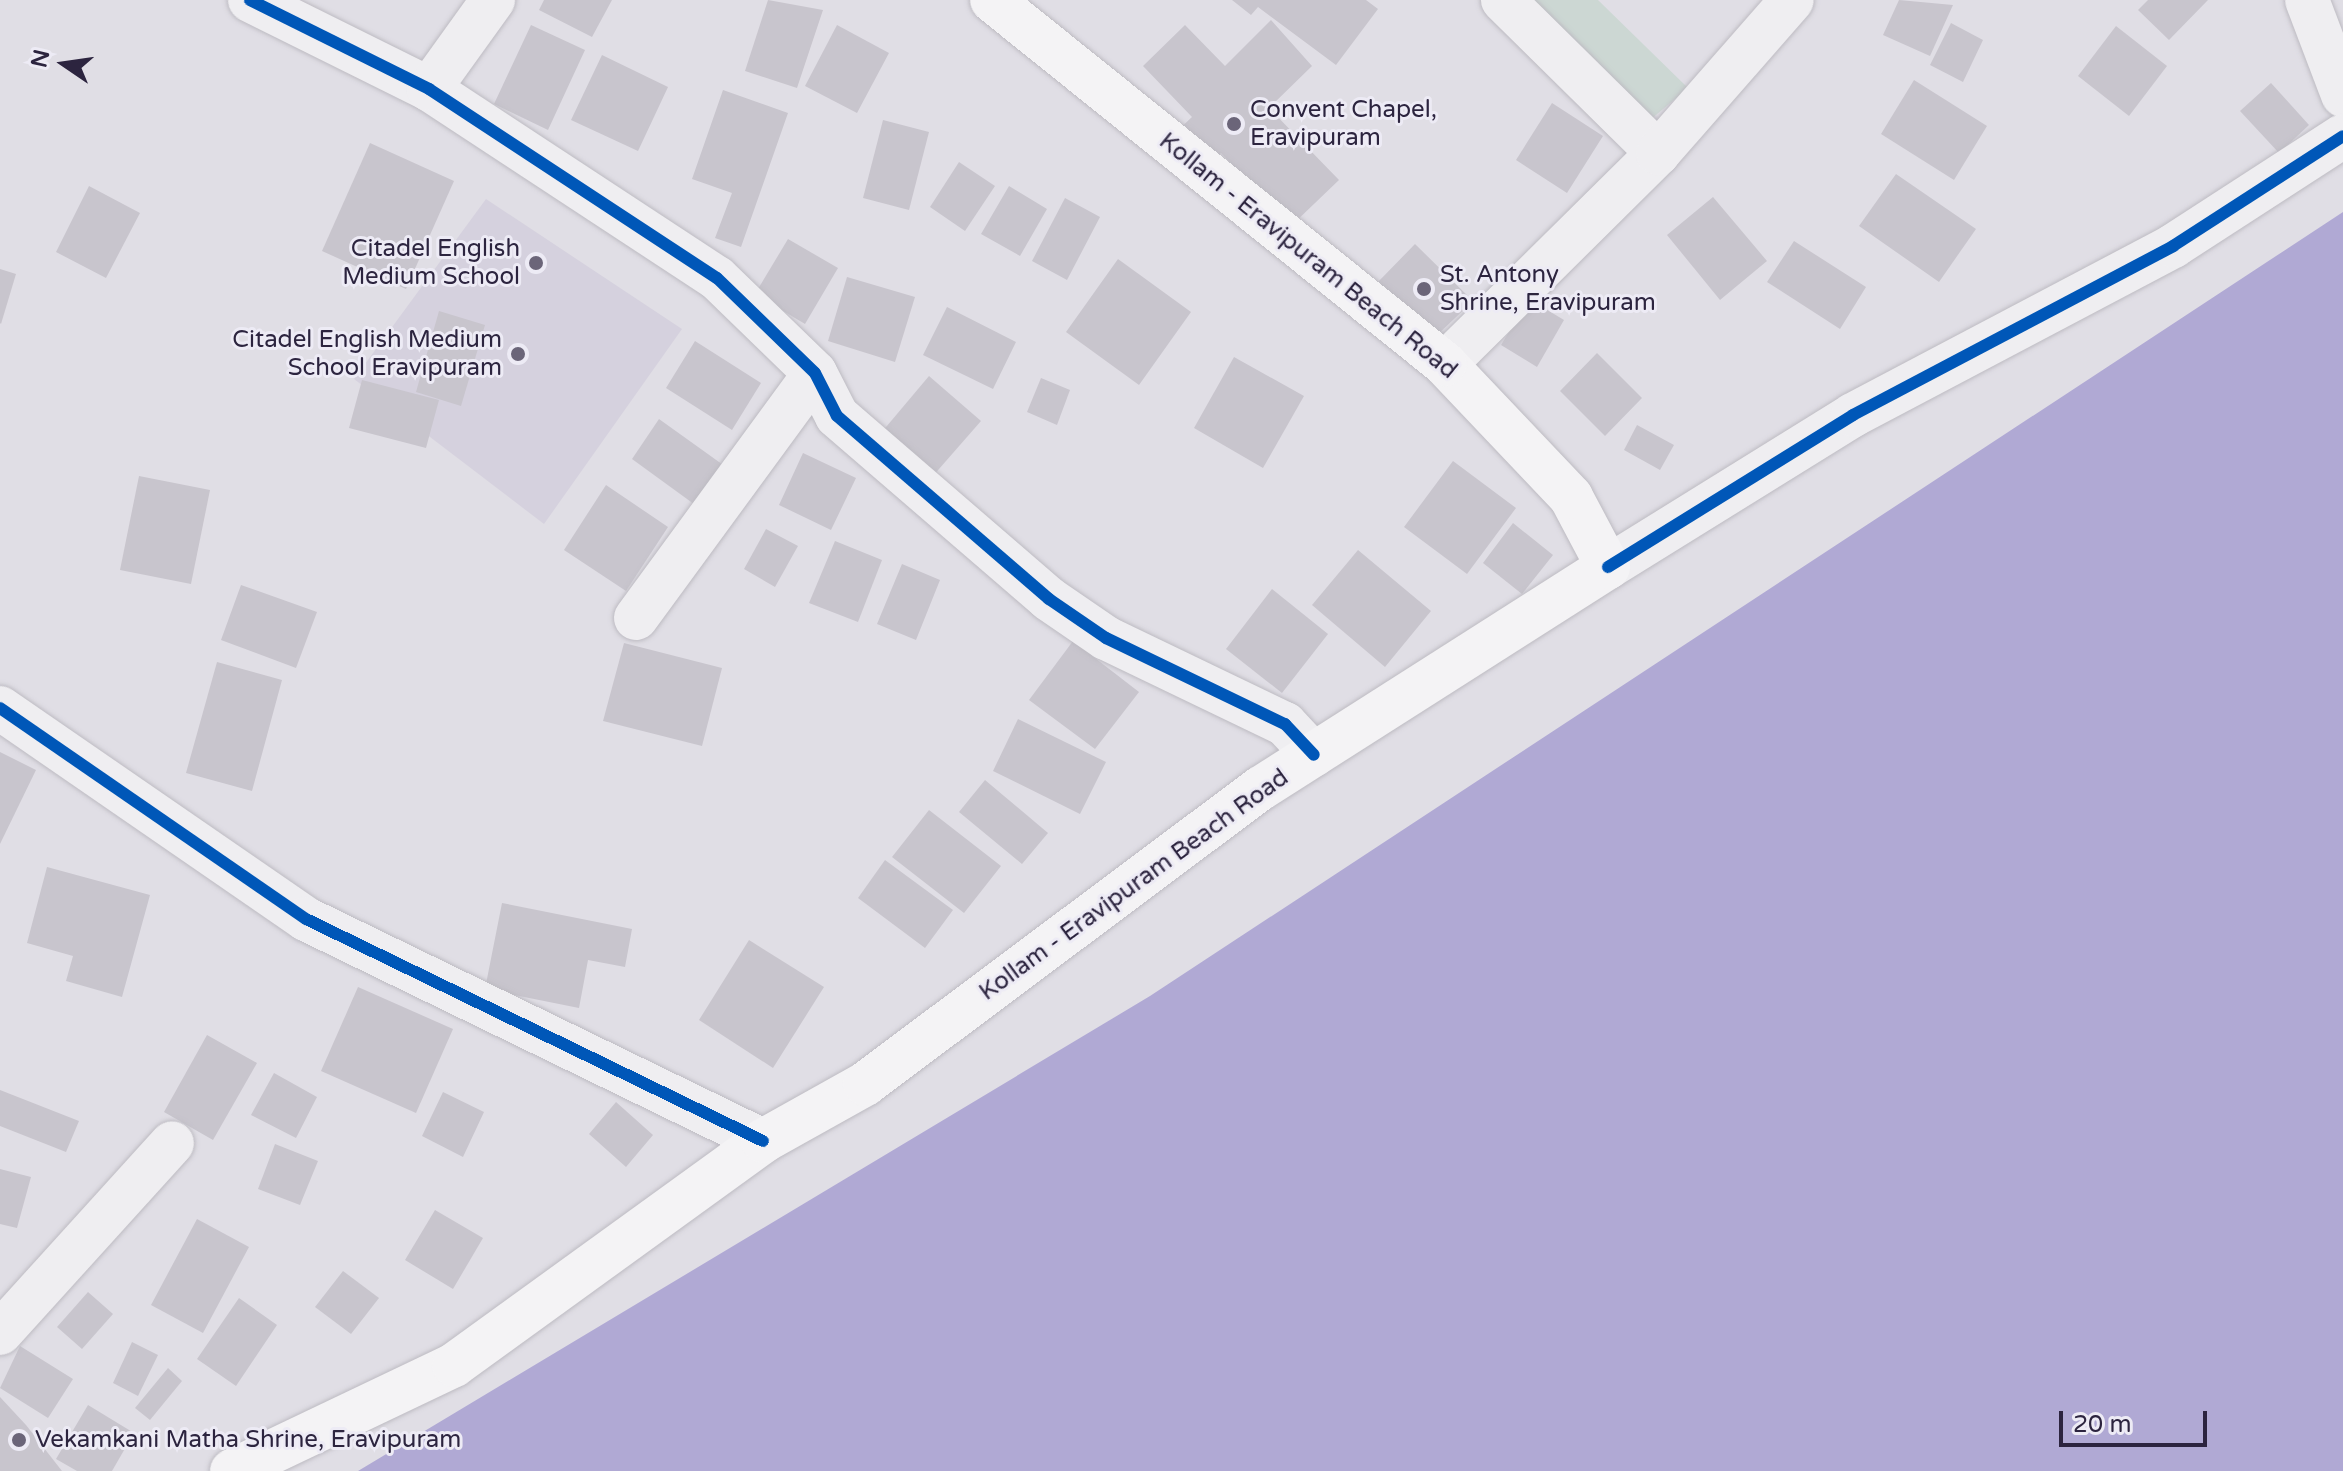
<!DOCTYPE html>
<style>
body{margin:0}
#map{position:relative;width:2343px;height:1471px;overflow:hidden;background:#e0dee5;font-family:"Varela Round",sans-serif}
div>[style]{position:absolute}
.built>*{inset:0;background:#d5d1de}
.green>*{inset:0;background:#ccd7d3}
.water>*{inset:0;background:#b0a9d4}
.building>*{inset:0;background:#c8c5cd}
.roads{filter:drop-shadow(0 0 2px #bdbbc2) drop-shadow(0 0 2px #bdbbc2)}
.minor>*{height:44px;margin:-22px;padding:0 22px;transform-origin:22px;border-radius:22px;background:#efeef1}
.secondary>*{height:44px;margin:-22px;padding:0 22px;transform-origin:22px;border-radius:22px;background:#f4f3f5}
.cycleway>*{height:12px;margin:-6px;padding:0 6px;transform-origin:6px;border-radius:6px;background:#0057b8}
.dots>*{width:22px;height:22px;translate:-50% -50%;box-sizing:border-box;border:4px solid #edebf5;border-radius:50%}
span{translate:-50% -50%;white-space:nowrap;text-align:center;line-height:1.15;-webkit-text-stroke:6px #edebf5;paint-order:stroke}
.poi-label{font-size:24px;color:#2c243f}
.left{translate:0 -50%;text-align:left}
.right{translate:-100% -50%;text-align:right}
.street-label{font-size:24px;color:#2c243f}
.north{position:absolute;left:24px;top:24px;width:80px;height:80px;-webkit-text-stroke:6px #edebf5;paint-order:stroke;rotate:283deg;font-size:22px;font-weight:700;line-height:32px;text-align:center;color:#2c243f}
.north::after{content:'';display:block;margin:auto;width:28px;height:36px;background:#2c243f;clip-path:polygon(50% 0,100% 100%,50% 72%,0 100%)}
.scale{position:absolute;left:2059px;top:1411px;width:148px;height:36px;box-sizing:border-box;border:4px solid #2c243f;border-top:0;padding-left:10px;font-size:24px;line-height:28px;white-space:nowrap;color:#2c243f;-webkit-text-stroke:6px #edebf5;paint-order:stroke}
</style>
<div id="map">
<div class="built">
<i style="clip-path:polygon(486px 199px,682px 329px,544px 524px,354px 379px)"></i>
</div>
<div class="green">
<i style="clip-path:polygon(1491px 0,1598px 0,1688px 88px,1631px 136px)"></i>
</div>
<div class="water">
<i style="clip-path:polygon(2343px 212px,2343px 1471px,358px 1471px,1150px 996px)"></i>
</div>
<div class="building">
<i style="clip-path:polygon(544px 0,612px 0,592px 37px,539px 10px)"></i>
<i style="clip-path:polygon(768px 0,823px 10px,797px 88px,745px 71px)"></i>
<i style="clip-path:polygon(1232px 0,1366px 0,1378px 9px,1336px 65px,1258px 7px,1251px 15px)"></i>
<i style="clip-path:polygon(1899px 0,1953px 5px,1930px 56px,1883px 35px)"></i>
<i style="clip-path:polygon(2148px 0,2208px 0,2169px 40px,2138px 10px)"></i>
<i style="clip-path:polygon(1271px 20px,1312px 66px,1269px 108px,1339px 180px,1291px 226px,1221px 153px,1208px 165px,1176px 132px,1192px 117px,1143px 66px,1185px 25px,1225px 66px)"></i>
<i style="clip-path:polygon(1951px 23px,1983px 40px,1963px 82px,1930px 65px)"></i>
<i style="clip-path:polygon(531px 25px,585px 50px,548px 130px,494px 104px)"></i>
<i style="clip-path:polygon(837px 25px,889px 53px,857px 113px,805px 86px)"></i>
<i style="clip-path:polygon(2116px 26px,2167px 66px,2129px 116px,2078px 76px)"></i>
<i style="clip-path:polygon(602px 55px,668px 87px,638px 151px,571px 120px)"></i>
<i style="clip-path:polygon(1914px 80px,1987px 126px,1954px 180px,1881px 134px)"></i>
<i style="clip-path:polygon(2271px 83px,2309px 125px,2279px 153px,2240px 111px)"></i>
<i style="clip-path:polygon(723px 90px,788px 113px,741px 247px,715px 238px,732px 193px,692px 179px)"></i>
<i style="clip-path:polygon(1552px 103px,1603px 136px,1567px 193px,1516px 160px)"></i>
<i style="clip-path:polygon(883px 120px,929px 132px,909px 210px,863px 198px)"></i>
<i style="clip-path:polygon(370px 143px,454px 181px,406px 289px,322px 251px)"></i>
<i style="clip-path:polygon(959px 162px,995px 186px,965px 231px,930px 207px)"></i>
<i style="clip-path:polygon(1896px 174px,1976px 229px,1939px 282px,1859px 226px)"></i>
<i style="clip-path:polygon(89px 186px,140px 213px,106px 278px,56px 252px)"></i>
<i style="clip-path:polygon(1009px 186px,1047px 209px,1020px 256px,981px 234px)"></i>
<i style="clip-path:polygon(1713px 197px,1767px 261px,1720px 300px,1667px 235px)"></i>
<i style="clip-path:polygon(1065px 198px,1100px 217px,1067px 280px,1032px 261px)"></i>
<i style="clip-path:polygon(788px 239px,838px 268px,805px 324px,755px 294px)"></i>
<i style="clip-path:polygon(1794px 241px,1866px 287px,1840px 329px,1767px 282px)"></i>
<i style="clip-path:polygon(1415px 244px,1473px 301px,1435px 337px,1378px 282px)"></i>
<i style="clip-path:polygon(1118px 259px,1191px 312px,1139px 385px,1066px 332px)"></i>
<i style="clip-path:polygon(0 269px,16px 274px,1px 324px,0 323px)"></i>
<i style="clip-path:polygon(847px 277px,915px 297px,895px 362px,828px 341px)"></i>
<i style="clip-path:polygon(1529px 299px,1564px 320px,1537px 367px,1501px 345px)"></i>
<i style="clip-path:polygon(947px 307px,1016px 342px,993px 389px,923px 355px)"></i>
<i style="clip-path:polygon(439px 311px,485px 325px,461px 406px,416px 392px)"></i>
<i style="clip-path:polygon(695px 341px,761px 383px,732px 430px,666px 388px)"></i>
<i style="clip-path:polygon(1597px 353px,1642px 398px,1605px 436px,1560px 391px)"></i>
<i style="clip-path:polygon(1234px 357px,1304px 396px,1263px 468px,1194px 428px)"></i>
<i style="clip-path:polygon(929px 376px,981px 421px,932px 477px,881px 433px)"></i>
<i style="clip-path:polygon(1041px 378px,1070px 390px,1057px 425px,1027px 412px)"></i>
<i style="clip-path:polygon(362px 380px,439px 400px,426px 448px,349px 428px)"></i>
<i style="clip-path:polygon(659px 419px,726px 467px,698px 507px,632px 459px)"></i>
<i style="clip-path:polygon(1637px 425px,1674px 445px,1660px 470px,1624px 450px)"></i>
<i style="clip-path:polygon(803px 453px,856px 478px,831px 530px,779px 505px)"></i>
<i style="clip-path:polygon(1453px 461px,1516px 508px,1467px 574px,1404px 527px)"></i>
<i style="clip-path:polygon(139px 476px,210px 490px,191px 584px,120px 570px)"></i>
<i style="clip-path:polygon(606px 485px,668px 527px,626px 591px,564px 550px)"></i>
<i style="clip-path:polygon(1513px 523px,1553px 555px,1522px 594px,1483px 563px)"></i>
<i style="clip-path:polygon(766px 529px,798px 546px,775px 587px,744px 569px)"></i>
<i style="clip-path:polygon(835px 541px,882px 560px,858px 622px,809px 603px)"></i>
<i style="clip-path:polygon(1358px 550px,1431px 611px,1385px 667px,1312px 605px)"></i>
<i style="clip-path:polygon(902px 564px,940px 580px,916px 640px,877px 624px)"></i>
<i style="clip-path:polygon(241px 585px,317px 612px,296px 668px,221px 640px)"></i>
<i style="clip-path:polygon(1272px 589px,1328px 634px,1282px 693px,1226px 649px)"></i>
<i style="clip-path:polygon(1073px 641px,1139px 692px,1095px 749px,1029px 700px)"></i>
<i style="clip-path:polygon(624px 643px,722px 668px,702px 746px,603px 721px)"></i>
<i style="clip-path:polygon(217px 662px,282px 680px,252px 791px,186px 773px)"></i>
<i style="clip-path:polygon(1018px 719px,1106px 762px,1080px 814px,993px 771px)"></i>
<i style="clip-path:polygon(0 752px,36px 770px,0 844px)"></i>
<i style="clip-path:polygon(985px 780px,1048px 833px,1022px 864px,959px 812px)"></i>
<i style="clip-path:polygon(929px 810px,1001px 866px,964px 913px,892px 857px)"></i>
<i style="clip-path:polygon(885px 860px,953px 910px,925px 948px,858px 898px)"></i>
<i style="clip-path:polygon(47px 867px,150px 895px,122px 997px,66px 981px,73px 956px,27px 943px)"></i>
<i style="clip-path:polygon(502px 903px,632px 929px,625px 967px,588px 960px,579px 1008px,485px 989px)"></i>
<i style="clip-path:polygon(749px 940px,824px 987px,773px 1068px,699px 1020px)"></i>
<i style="clip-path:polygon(358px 987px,453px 1029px,416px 1113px,321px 1071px)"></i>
<i style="clip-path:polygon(207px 1035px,257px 1063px,213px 1140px,164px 1112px)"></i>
<i style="clip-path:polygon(274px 1073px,317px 1097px,296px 1138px,251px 1115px)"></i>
<i style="clip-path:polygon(0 1090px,79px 1121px,66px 1152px,0 1126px)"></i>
<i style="clip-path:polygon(443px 1092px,484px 1112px,463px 1157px,422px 1136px)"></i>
<i style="clip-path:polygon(616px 1102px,653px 1135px,626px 1167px,589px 1134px)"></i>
<i style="clip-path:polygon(275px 1144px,318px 1161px,300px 1205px,258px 1189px)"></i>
<i style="clip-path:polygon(0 1169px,31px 1177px,17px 1228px,0 1224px)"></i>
<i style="clip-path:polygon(435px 1210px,483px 1238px,453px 1289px,405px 1260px)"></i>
<i style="clip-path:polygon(197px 1219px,249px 1247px,203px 1333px,151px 1305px)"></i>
<i style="clip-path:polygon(343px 1271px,379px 1298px,351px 1334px,315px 1307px)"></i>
<i style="clip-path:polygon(88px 1292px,113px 1314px,82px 1349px,57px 1327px)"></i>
<i style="clip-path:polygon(239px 1298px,277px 1325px,236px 1386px,197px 1359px)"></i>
<i style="clip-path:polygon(132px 1342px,158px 1355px,138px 1396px,113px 1383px)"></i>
<i style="clip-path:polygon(20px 1346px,73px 1379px,48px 1418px,0 1388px)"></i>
<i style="clip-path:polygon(168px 1368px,182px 1381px,150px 1420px,135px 1408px)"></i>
<i style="clip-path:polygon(0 1397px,26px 1425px,62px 1471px,0 1471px)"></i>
<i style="clip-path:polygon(88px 1405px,134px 1433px,112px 1471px,77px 1471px,56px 1459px)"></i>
</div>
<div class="roads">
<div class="minor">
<i style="left:250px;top:0;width:200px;rotate:26.4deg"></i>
<i style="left:429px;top:89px;width:344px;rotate:33.3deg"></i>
<i style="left:717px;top:278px;width:136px;rotate:44.1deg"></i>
<i style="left:815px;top:373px;width:48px;rotate:62.9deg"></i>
<i style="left:837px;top:416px;width:280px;rotate:40.8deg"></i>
<i style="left:1049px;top:599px;width:69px;rotate:34.4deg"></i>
<i style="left:1106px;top:638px;width:199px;rotate:25.7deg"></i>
<i style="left:1285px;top:724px;width:42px;rotate:46.9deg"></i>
<i style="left:1503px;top:0;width:218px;rotate:44.6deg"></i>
<i style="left:2307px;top:0;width:102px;rotate:69.2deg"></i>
<i style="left:429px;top:89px;width:110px;rotate:-54.3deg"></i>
<i style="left:1445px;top:364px;width:300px;rotate:-44.7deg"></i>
<i style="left:1658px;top:153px;width:203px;rotate:-48.8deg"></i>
<i style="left:1608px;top:567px;width:288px;rotate:-31.8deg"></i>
<i style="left:1853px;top:415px;width:362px;rotate:-27.8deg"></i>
<i style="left:2173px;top:246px;width:202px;rotate:-32.9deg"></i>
<i style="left:636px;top:618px;width:303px;rotate:-53.8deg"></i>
<i style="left:0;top:708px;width:372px;rotate:34.6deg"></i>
<i style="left:306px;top:919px;width:508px;rotate:25.91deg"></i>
<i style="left:0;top:1333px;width:256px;rotate:-47.8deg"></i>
</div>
<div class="secondary">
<i style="left:232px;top:1471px;width:246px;rotate:-25.5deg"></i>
<i style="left:454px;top:1365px;width:382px;rotate:-35.9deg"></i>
<i style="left:763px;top:1141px;width:117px;rotate:-29.2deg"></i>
<i style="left:865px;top:1084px;width:494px;rotate:-36.8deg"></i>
<i style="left:1261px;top:788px;width:411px;rotate:-32.5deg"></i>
<i style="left:1608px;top:567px;width:79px;rotate:-117.9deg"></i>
<i style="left:1571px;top:497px;width:183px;rotate:-133.5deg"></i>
<i style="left:1445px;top:364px;width:581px;rotate:-141.22deg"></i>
</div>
</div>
<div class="cycleway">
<i style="left:250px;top:0;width:200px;rotate:26.4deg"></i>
<i style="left:429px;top:89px;width:344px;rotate:33.3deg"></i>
<i style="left:717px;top:278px;width:136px;rotate:44.1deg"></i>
<i style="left:815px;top:373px;width:48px;rotate:62.9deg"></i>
<i style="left:837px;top:416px;width:280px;rotate:40.8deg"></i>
<i style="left:1049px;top:599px;width:69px;rotate:34.4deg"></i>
<i style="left:1106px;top:638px;width:199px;rotate:25.7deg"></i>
<i style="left:1285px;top:724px;width:42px;rotate:46.9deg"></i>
<i style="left:1608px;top:567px;width:288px;rotate:-31.8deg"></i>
<i style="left:1853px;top:415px;width:362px;rotate:-27.8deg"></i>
<i style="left:2173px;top:246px;width:202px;rotate:-32.9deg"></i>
<i style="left:0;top:708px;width:372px;rotate:34.6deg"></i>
<i style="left:306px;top:919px;width:508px;rotate:25.91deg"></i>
</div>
<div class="dots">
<i style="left:1234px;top:124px;background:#6b6579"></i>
<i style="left:536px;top:263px;background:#6b6579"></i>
<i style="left:1424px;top:289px;background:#6b6579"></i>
<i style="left:518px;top:354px;background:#6b6579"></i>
<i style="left:19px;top:1440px;background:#6b6579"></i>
</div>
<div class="poi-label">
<span class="left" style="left:1250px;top:124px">Convent Chapel,<br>Eravipuram</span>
<span class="right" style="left:520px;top:263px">Citadel English<br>Medium School</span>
<span class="left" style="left:1440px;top:289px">St. Antony<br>Shrine, Eravipuram</span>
<span class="right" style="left:502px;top:354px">Citadel English Medium<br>School Eravipuram</span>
<span class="left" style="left:35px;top:1440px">Vekamkani Matha Shrine, Eravipuram</span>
</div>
<div class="street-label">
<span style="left:1308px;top:256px;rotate:39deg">Kollam - Eravipuram Beach Road</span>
<span style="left:1134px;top:885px;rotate:-36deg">Kollam - Eravipuram Beach Road</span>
</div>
<div class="north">N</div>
<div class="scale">20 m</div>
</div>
